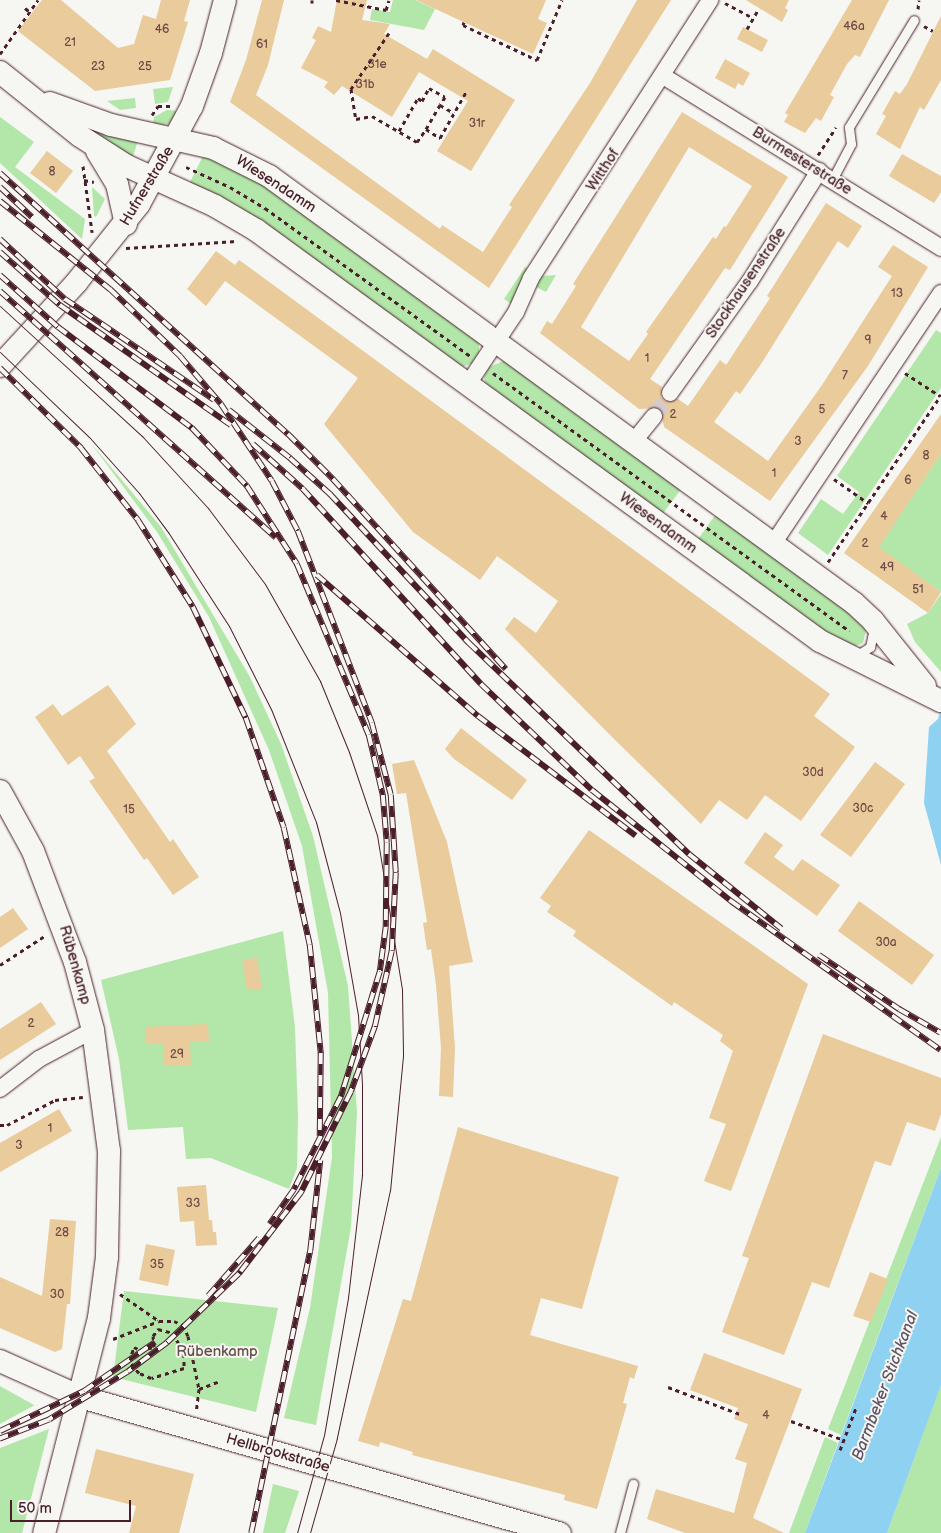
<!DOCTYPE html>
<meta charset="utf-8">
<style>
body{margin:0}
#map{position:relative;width:941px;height:1533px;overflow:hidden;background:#f6f6f2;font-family:"Balsamiq Sans",sans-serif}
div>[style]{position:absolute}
.green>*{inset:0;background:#b2e7a9}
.water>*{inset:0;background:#8fd1f1}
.building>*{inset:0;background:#e9cb9c}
.street-tunnel>*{height:16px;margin-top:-8px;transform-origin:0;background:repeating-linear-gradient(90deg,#d4cbca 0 16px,transparent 0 24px)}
.path>*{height:3px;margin-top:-1.5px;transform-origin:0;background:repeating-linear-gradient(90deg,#4a1f2b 0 4px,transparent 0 8px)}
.roads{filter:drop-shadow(0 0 1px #4a1f2b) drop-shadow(0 0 1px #4a1f2b)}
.lane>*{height:9px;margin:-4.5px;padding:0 4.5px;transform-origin:4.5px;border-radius:4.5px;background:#f6f6f2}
.street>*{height:16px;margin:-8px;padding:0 8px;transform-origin:8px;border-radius:8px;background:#f6f6f2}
.secondary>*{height:22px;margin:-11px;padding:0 11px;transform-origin:11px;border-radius:11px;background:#f6f6f2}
.tram>*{height:1px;margin:-0.5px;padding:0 0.5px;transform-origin:0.5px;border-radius:0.5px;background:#4a1f2b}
.rail>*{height:5.5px;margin-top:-2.75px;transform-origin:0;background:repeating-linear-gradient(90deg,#f6f6f2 0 11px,#4a1f2b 0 22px);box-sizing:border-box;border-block:1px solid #4a1f2b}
span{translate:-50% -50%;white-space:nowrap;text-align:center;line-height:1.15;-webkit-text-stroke:4px #f6f6f2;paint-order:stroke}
.number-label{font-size:12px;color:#724a47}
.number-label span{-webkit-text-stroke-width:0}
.street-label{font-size:15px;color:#4a1f2b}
.park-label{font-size:15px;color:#64514a}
.water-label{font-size:16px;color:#5f5466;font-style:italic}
.scale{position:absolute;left:10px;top:1500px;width:121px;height:22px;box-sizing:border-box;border:2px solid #4a1f2b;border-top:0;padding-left:6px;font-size:15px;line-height:18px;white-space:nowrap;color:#4a1f2b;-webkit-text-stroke:4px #f6f6f2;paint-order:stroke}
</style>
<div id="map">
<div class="green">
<i style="clip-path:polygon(393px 0,415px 0,435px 9px,424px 30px,370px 20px,372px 9px,390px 12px)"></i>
<i style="clip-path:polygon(173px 87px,168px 102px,155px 104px,153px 89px)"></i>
<i style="clip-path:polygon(135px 98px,136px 108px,120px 110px,107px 101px)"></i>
<i style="clip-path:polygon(167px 110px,179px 111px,170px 124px,153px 126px,154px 117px)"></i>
<i style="clip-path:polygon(0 117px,34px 142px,15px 167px,85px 219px,82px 239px,0 163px)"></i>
<i style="clip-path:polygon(69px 118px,139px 137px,131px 163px)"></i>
<i style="clip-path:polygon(203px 156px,254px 177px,479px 340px,479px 354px,473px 363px,462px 367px,188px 186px)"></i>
<i style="clip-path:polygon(92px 187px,105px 199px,96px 217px,94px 216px)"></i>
<i style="clip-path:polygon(525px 267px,527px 268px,513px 305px,504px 299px)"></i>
<i style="clip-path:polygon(556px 275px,546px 292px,534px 286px,540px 276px)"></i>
<i style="clip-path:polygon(936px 330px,941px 333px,941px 388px,828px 555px,798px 533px,821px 499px,843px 514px,859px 492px,837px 476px)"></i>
<i style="clip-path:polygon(506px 360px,682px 488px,661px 516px,486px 387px,484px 377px,489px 367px)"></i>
<i style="clip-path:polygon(90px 442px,161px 527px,250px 677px,281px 744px,313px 836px,348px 986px,357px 1112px,351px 1227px,316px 1425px,284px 1418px,310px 1308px,332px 1157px,328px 993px,302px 846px,269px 750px,209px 617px,157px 532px)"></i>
<i style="clip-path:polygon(941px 454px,941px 592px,878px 547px)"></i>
<i style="clip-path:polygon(716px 514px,847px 608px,866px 630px,863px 643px,853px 647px,843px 645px,696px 542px)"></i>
<i style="clip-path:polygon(941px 594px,941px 672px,915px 642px,907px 624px,928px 613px)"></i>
<i style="clip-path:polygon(283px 931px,295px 1027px,298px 1117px,297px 1168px,289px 1189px,211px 1158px,186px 1159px,183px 1127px,128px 1130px,119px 1059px,101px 980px)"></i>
<i style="clip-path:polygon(941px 1137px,941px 1168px,841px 1435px,828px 1429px)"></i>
<i style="clip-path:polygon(124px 1291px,278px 1308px,256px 1412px,113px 1377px)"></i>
<i style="clip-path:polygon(941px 1384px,941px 1533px,887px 1533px)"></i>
<i style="clip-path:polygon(0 1386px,34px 1405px,35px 1405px,0 1424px)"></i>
<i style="clip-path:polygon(49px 1429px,22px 1533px,0 1533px,0 1448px)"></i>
<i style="clip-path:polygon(825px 1437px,838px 1443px,805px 1533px,789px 1533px)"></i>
<i style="clip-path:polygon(273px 1484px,299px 1491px,285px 1533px,263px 1533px)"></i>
</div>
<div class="water">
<i style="clip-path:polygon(941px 708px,941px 865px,924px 803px,929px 727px,938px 719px)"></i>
<i style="clip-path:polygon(941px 1168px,941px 1385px,887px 1533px,805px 1533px)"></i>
</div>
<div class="building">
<i style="clip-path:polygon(42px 0,61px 0,118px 48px,134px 44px,143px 15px,156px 19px,161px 0,190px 0,184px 21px,188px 22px,170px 80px,95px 91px,18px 31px)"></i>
<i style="clip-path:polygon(262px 0,284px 0,268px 65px,256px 95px,440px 229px,442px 225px,483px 252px,512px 207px,509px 205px,590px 83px,637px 0,671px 0,489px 288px,230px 102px,246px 60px)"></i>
<i style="clip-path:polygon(337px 0,367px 0,362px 20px,390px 24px,384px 34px,427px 59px,433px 49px,515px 100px,471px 171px,437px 151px,468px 101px,419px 72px,392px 117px,342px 86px,334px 95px,324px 87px,328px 82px,301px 68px,316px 40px,312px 38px,318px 26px,331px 32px)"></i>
<i style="clip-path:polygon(416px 0,546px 0,538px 19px,547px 23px,533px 54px)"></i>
<i style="clip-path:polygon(746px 0,789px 0,785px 8px,788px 10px,782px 22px)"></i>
<i style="clip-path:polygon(852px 0,889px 0,860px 57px,855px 55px,847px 64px,830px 95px,834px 97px,821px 121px,816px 118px,805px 133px,784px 122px,788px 115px,785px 113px)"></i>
<i style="clip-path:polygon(941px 16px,941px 80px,924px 110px,920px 107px,900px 149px,876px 134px,886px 116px,882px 114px,895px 91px,900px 94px,907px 84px)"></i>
<i style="clip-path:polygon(743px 27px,768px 40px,762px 52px,737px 39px)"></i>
<i style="clip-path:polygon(725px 59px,750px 73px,743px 86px,738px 83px,735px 89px,715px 78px)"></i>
<i style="clip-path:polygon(evenodd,682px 112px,788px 177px,730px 270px,725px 268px,650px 379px,662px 387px,661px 397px,665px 401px,678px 399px,688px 406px,720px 360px,726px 365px,770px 298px,767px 296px,826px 203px,862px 226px,848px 248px,838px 241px,761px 364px,740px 394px,736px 391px,714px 422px,768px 461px,822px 385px,892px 276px,878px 267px,893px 245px,928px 267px,868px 366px,770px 501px,664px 427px,660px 408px,639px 409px,540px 333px,547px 321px,552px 324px,576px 286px,573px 284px,682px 112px,689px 147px,752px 186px,726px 227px,724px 226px,716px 239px,713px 237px,646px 332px,648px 334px,629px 361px,581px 327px,689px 147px)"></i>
<i style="clip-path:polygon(47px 151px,73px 171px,56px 193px,30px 173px)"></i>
<i style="clip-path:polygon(902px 154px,941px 176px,941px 192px,934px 203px,889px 176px)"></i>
<i style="clip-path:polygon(216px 251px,235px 265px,239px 260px,253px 270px,830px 694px,814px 716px,855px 747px,801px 821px,765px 795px,747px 820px,719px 800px,701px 824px,613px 738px,505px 629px,514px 617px,536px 633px,558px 601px,497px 556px,480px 580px,413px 532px,324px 424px,358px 378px,225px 281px,206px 306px,187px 289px)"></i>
<i style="clip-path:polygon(941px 414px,941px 454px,879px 547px,941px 592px,928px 613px,844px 553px)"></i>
<i style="clip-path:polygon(108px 685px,136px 724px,107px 751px,170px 842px,173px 839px,199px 877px,173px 895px,147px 858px,144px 860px,89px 781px,95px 778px,80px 756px,68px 765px,35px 717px,53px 704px,62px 716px)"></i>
<i style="clip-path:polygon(461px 728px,527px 780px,512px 800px,454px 759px,445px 749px)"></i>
<i style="clip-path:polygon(414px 760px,447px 842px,473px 962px,449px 966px,455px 1048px,453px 1097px,439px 1096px,441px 1048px,436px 985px,431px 949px,427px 950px,423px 923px,427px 922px,406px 793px,397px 794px,392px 764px)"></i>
<i style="clip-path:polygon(875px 762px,905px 784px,851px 857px,820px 835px)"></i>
<i style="clip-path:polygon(589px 830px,808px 984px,731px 1191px,704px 1181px,726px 1124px,709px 1118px,733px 1051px,720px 1041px,723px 1035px,674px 1002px,672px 1006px,573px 936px,576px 931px,547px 912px,551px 906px,540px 898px)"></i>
<i style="clip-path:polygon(765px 832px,783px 845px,774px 857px,793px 871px,802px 859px,840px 885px,817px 916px,744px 863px)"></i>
<i style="clip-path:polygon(859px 901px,934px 955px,912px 985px,838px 931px)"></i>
<i style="clip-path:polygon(13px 908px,28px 929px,0 948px,0 917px)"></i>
<i style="clip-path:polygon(257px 957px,262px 989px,247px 990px,242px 961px)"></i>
<i style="clip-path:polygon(41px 1002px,56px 1024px,0 1060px,0 1029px)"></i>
<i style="clip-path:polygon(208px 1024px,209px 1041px,190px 1042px,191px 1065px,164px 1066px,163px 1043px,146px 1044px,145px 1027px)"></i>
<i style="clip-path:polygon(823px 1034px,941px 1078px,941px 1114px,935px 1131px,907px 1122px,891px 1166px,875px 1161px,829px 1288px,812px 1282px,784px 1355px,722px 1332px,749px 1258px,742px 1256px)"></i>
<i style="clip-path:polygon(59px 1109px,72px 1131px,0 1172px,0 1143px)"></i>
<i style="clip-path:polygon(458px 1127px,619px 1177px,582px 1309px,541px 1298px,530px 1335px,638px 1366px,634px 1379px,630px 1377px,623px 1403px,627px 1404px,597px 1509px,564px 1500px,565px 1495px,412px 1455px,413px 1452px,380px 1442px,379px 1447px,358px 1441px,403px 1299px,411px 1301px)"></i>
<i style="clip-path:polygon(206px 1185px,209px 1220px,212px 1220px,213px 1232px,216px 1232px,217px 1245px,196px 1246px,194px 1221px,180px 1222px,177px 1187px)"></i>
<i style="clip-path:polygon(50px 1219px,76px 1221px,70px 1304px,67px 1304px,62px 1349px,55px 1352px,0 1328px,0 1277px,42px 1296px)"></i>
<i style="clip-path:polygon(146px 1244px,175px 1250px,168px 1286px,139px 1280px)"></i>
<i style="clip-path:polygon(870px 1272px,888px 1279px,871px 1322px,853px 1316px)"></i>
<i style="clip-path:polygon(704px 1353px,802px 1389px,753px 1518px,784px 1533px,685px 1533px,647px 1519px,656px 1489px,734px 1513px,747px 1463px,735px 1459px,748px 1424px,734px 1419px,738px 1408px,690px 1390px)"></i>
<i style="clip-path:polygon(96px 1449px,194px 1474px,179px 1533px,129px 1533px,136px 1506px,85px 1493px)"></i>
</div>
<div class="street-tunnel">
<i style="left:654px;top:416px;width:28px;rotate:-55deg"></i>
</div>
<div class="path">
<i style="left:336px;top:0;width:51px;rotate:11.3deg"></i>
<i style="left:386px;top:10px;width:10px;rotate:-73deg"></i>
<i style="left:312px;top:3px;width:3px;rotate:-90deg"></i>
<i style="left:725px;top:3px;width:32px;rotate:28deg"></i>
<i style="left:25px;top:8px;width:6px;rotate:39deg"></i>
<i style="left:918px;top:9px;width:9px;rotate:-84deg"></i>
<i style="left:464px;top:22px;width:3px;rotate:108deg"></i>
<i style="left:463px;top:25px;width:82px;rotate:25.3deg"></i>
<i style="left:537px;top:60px;width:65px;rotate:-67.4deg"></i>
<i style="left:924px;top:26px;width:10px;rotate:29deg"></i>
<i style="left:747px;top:29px;width:24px;rotate:-60deg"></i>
<i style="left:389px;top:33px;width:68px;rotate:124.2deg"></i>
<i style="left:351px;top:89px;width:30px;rotate:81deg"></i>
<i style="left:356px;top:119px;width:16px;rotate:-11deg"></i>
<i style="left:372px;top:116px;width:52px;rotate:30deg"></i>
<i style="left:417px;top:142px;width:16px;rotate:-55deg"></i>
<i style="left:426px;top:129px;width:17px;rotate:33deg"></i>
<i style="left:440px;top:138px;width:53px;rotate:-60.5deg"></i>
<i style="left:0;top:54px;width:66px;rotate:-54.9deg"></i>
<i style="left:152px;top:115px;width:11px;rotate:-56deg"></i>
<i style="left:158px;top:106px;width:13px"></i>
<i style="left:426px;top:129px;width:28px;rotate:-60deg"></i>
<i style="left:440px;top:105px;width:16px;rotate:30deg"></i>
<i style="left:399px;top:131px;width:38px;rotate:-60deg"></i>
<i style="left:418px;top:98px;width:5px;rotate:37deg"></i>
<i style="left:422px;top:101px;width:15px;rotate:-62deg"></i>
<i style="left:429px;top:88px;width:18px;rotate:29deg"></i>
<i style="left:445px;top:97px;width:9px;rotate:122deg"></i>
<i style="left:818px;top:155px;width:33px;rotate:-57deg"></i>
<i style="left:83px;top:166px;width:67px;rotate:82.2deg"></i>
<i style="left:186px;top:167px;width:48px;rotate:24.4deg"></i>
<i style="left:230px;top:187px;width:41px;rotate:31deg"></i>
<i style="left:265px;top:208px;width:253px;rotate:35.8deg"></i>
<i style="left:84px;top:180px;width:10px;rotate:11deg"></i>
<i style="left:126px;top:248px;width:111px;rotate:-3.6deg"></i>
<i style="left:493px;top:373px;width:440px;rotate:35.9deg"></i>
<i style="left:905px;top:373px;width:42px;rotate:33.3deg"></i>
<i style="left:834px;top:479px;width:42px;rotate:35.2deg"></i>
<i style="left:828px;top:562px;width:202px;rotate:-55.9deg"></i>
<i style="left:0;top:965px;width:55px;rotate:-33.1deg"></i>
<i style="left:0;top:1125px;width:7px"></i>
<i style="left:7px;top:1125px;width:54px;rotate:-27.5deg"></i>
<i style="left:55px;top:1100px;width:28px;rotate:-6deg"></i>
<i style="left:120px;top:1294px;width:47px;rotate:34.7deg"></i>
<i style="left:158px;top:1329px;width:16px;rotate:15deg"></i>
<i style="left:173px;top:1333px;width:24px;rotate:62deg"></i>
<i style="left:184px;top:1354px;width:14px;rotate:90deg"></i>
<i style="left:184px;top:1368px;width:34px;rotate:163deg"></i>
<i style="left:151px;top:1378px;width:13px;rotate:-157deg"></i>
<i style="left:139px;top:1373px;width:16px;rotate:-130deg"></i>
<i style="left:129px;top:1361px;width:15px;rotate:-70deg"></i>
<i style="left:134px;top:1347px;width:7px;rotate:27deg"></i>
<i style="left:140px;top:1350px;width:14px;rotate:-12deg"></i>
<i style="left:154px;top:1347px;width:11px;rotate:-95deg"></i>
<i style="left:153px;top:1336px;width:9px;rotate:-54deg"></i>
<i style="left:113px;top:1339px;width:49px;rotate:-21.4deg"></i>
<i style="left:159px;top:1321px;width:15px"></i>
<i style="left:174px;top:1321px;width:10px;rotate:24deg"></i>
<i style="left:183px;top:1325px;width:12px;rotate:66deg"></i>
<i style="left:188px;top:1336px;width:54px;rotate:78.3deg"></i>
<i style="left:199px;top:1389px;width:23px;rotate:97deg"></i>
<i style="left:668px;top:1387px;width:77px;rotate:20.6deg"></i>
<i style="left:199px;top:1389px;width:22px;rotate:-21deg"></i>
<i style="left:791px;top:1421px;width:56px;rotate:19.7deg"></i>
<i style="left:840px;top:1450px;width:48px;rotate:-69.3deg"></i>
</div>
<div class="roads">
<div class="lane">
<i style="left:832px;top:180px;width:41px;rotate:-62.2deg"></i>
<i style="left:851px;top:144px;width:17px;rotate:-97deg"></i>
<i style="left:849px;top:127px;width:125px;rotate:-58.7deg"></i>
<i style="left:856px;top:656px;width:17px;rotate:-33deg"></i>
<i style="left:870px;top:647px;width:19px;rotate:-78deg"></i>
<i style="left:620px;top:1533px;width:51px;rotate:-75.1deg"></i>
</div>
<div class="street">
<i style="left:663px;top:76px;width:327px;rotate:31.7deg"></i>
<i style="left:468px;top:384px;width:87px;rotate:-56.3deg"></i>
<i style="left:516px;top:312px;width:37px;rotate:-66deg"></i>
<i style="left:531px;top:278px;width:331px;rotate:-57.2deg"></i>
<i style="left:670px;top:393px;width:138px;rotate:-54.5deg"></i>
<i style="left:750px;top:281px;width:130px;rotate:-57.9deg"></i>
<i style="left:634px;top:441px;width:32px;rotate:-51deg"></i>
<i style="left:773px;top:544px;width:302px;rotate:-56.2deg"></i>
<i style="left:0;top:1089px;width:49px;rotate:-37.6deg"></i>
<i style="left:39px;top:1059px;width:61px;rotate:-28.2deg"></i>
</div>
<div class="secondary">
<i style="left:0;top:72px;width:102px;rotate:38.7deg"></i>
<i style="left:80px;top:136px;width:56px;rotate:32.6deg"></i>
<i style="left:127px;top:166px;width:97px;rotate:24.4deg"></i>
<i style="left:215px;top:206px;width:48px;rotate:30.3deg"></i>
<i style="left:256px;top:230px;width:698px;rotate:36.08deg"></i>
<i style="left:820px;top:641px;width:135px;rotate:26.4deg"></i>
<i style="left:50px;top:103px;width:65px;rotate:19.8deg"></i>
<i style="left:111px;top:125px;width:105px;rotate:12.7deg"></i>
<i style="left:213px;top:148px;width:63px;rotate:26.6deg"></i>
<i style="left:269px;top:176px;width:724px;rotate:36.13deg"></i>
<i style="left:854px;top:603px;width:26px;rotate:43deg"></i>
<i style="left:873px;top:621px;width:83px;rotate:51.3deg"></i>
<i style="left:97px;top:151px;width:39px;rotate:59deg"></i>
<i style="left:117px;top:184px;width:41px;rotate:77.3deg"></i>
<i style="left:0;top:366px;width:113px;rotate:-47.5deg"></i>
<i style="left:76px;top:283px;width:101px;rotate:-51.4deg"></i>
<i style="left:139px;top:204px;width:111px;rotate:-61.6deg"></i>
<i style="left:192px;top:106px;width:56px;rotate:-70.3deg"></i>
<i style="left:211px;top:53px;width:55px;rotate:-75.2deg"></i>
<i style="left:0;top:791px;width:68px;rotate:61.2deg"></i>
<i style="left:33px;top:851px;width:119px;rotate:69.3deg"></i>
<i style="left:75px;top:962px;width:70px;rotate:75.2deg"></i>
<i style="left:93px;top:1030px;width:122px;rotate:82.5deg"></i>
<i style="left:109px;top:1151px;width:106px;rotate:91.1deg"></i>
<i style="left:107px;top:1257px;width:62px;rotate:97.5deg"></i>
<i style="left:99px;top:1318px;width:222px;rotate:104.3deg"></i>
<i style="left:0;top:1361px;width:89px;rotate:24deg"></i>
<i style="left:81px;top:1397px;width:498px;rotate:15.9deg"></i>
</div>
</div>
<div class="tram">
<i style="left:0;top:306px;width:193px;rotate:42.5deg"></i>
<i style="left:142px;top:436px;width:98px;rotate:47.5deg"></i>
<i style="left:208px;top:508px;width:95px;rotate:53.1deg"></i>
<i style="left:265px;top:584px;width:112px;rotate:60.4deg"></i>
<i style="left:320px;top:681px;width:77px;rotate:67.8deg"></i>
<i style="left:349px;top:752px;width:88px;rotate:71.4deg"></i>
<i style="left:377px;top:835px;width:157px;rotate:80.8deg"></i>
<i style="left:402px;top:990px;width:66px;rotate:89.1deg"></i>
<i style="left:403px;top:1056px;width:135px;rotate:95.5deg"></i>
<i style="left:390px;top:1190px;width:254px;rotate:102.1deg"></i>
<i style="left:337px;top:1438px;width:99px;rotate:105.9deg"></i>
<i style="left:0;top:352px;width:124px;rotate:43.7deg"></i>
<i style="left:90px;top:438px;width:74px;rotate:48.3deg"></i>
<i style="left:139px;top:493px;width:49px;rotate:53.4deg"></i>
<i style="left:168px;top:532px;width:112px;rotate:57deg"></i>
<i style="left:229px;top:626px;width:93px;rotate:63.2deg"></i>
<i style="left:271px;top:709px;width:122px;rotate:68.3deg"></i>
<i style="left:316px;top:822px;width:94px;rotate:75.2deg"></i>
<i style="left:340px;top:913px;width:104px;rotate:80deg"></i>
<i style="left:358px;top:1015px;width:69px;rotate:86.7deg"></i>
<i style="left:362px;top:1084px;width:91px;rotate:90deg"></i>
<i style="left:362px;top:1175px;width:124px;rotate:96.5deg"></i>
<i style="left:348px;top:1298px;width:139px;rotate:99.9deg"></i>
<i style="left:324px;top:1435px;width:102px;rotate:105.4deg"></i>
</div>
<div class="rail">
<i style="left:0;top:173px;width:389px;rotate:42.2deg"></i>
<i style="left:288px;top:434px;width:64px;rotate:45deg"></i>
<i style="left:333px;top:479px;width:257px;rotate:47.7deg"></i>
<i style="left:0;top:187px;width:44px;rotate:43.2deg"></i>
<i style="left:0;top:201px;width:141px;rotate:38.7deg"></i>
<i style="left:110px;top:289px;width:97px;rotate:43.7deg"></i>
<i style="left:180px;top:356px;width:63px;rotate:49.5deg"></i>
<i style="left:221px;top:404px;width:92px;rotate:56.5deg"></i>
<i style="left:272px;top:481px;width:56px;rotate:62.5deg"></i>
<i style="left:298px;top:531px;width:206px;rotate:68.9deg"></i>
<i style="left:372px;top:723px;width:74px;rotate:75.2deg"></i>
<i style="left:391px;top:795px;width:78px;rotate:86.3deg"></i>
<i style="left:396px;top:873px;width:78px;rotate:92.9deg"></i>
<i style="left:392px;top:951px;width:78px;rotate:102.6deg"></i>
<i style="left:375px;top:1027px;width:69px;rotate:110.3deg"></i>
<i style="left:351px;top:1092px;width:113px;rotate:116.3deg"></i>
<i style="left:301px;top:1193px;width:102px;rotate:127.4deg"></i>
<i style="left:239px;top:1274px;width:100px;rotate:136.2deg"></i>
<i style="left:167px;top:1343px;width:49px;rotate:143.4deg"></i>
<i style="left:128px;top:1372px;width:92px;rotate:148.7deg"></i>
<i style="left:49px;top:1420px;width:53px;rotate:158.8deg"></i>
<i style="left:0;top:239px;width:88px;rotate:42.7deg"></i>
<i style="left:65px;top:299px;width:180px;rotate:34.1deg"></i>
<i style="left:0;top:252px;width:80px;rotate:41.5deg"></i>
<i style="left:60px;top:305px;width:209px;rotate:35.1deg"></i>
<i style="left:0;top:275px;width:78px;rotate:41.9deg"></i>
<i style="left:58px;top:327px;width:168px;rotate:37deg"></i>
<i style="left:192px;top:428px;width:80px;rotate:46.5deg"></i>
<i style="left:247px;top:486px;width:93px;rotate:57.3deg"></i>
<i style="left:297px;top:564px;width:186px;rotate:67.2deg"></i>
<i style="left:369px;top:735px;width:62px;rotate:76.9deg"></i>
<i style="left:383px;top:795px;width:48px;rotate:85.2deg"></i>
<i style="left:387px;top:843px;width:84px;rotate:90.7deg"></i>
<i style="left:386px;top:927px;width:45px;rotate:97.6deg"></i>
<i style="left:380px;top:972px;width:131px;rotate:107.3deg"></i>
<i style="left:341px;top:1097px;width:104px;rotate:116.8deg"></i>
<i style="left:294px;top:1190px;width:42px;rotate:125.2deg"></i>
<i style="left:0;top:291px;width:370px;rotate:41.8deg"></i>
<i style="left:0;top:368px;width:114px;rotate:44.6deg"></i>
<i style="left:81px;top:448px;width:92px;rotate:51.6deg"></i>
<i style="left:138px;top:520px;width:103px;rotate:57.7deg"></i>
<i style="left:193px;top:607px;width:123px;rotate:64.5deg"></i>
<i style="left:246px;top:718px;width:116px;rotate:70.9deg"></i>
<i style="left:284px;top:828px;width:120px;rotate:77.5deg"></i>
<i style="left:310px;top:945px;width:109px;rotate:84.2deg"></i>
<i style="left:321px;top:1053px;width:83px;rotate:90.7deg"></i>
<i style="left:229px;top:410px;width:78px;rotate:38.2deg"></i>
<i style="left:290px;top:458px;width:54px;rotate:42deg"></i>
<i style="left:330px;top:494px;width:204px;rotate:47deg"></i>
<i style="left:469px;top:643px;width:305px;rotate:43.8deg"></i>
<i style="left:689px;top:854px;width:119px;rotate:38.9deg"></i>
<i style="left:253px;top:444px;width:67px;rotate:42deg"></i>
<i style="left:303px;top:489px;width:264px;rotate:47.6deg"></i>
<i style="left:481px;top:684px;width:153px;rotate:43.7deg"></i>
<i style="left:592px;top:790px;width:178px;rotate:38.6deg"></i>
<i style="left:731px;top:901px;width:257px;rotate:35.4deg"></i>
<i style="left:317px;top:575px;width:214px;rotate:41.2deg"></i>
<i style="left:478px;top:716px;width:198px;rotate:37.2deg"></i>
<i style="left:819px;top:955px;width:97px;rotate:34deg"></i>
<i style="left:899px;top:1009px;width:48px;rotate:29.7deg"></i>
<i style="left:208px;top:1296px;width:77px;rotate:-48.7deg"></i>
<i style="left:0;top:1431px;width:93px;rotate:-25.5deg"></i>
<i style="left:84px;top:1391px;width:86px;rotate:-34.6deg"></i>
<i style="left:251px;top:1533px;width:288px;rotate:-78.2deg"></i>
<i style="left:310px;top:1251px;width:91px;rotate:-83.7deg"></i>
</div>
<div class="number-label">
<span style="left:854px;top:27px">46a</span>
<span style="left:162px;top:30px">46</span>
<span style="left:70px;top:43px">21</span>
<span style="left:262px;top:45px">61</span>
<span style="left:377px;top:65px">31e</span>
<span style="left:98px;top:67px">23</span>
<span style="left:145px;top:67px">25</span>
<span style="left:365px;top:85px">31b</span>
<span style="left:477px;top:124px">31r</span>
<span style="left:52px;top:172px">8</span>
<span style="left:897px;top:294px">13</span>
<span style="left:868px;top:341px">9</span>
<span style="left:647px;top:359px">1</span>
<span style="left:845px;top:376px">7</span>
<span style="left:822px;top:410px">5</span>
<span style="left:673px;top:415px">2</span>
<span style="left:798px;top:442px">3</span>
<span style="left:926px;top:456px">8</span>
<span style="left:774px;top:474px">1</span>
<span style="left:908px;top:481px">6</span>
<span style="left:884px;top:517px">4</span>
<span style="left:865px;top:544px">2</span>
<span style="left:887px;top:568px">49</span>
<span style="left:918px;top:590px">51</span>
<span style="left:813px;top:773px">30d</span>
<span style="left:863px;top:809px">30c</span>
<span style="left:129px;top:810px">15</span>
<span style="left:886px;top:943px">30a</span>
<span style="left:31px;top:1024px">2</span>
<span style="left:177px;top:1055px">29</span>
<span style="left:50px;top:1129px">1</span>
<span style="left:19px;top:1146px">3</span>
<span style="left:193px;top:1204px">33</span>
<span style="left:62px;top:1233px">28</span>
<span style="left:157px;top:1265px">35</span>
<span style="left:57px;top:1295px">30</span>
<span style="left:766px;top:1416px">4</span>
</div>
<div class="street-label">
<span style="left:802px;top:161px;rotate:32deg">Burmesterstraße</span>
<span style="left:603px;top:170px;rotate:-57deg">Witthof</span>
<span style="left:276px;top:184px;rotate:33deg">Wiesendamm</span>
<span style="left:147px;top:186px;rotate:-59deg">Hufnerstraße</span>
<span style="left:746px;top:283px;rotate:-56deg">Stockhausenstraße</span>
<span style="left:658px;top:523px;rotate:36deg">Wiesendamm</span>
<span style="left:75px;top:965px;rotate:74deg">Rübenkamp</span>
<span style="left:278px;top:1453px;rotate:16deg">Hellbrookstraße</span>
</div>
<div class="park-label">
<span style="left:217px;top:1352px">Rübenkamp</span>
</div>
<div class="water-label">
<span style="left:886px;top:1386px;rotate:-69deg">Barmbeker Stichkanal</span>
</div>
<div class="scale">50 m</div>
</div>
